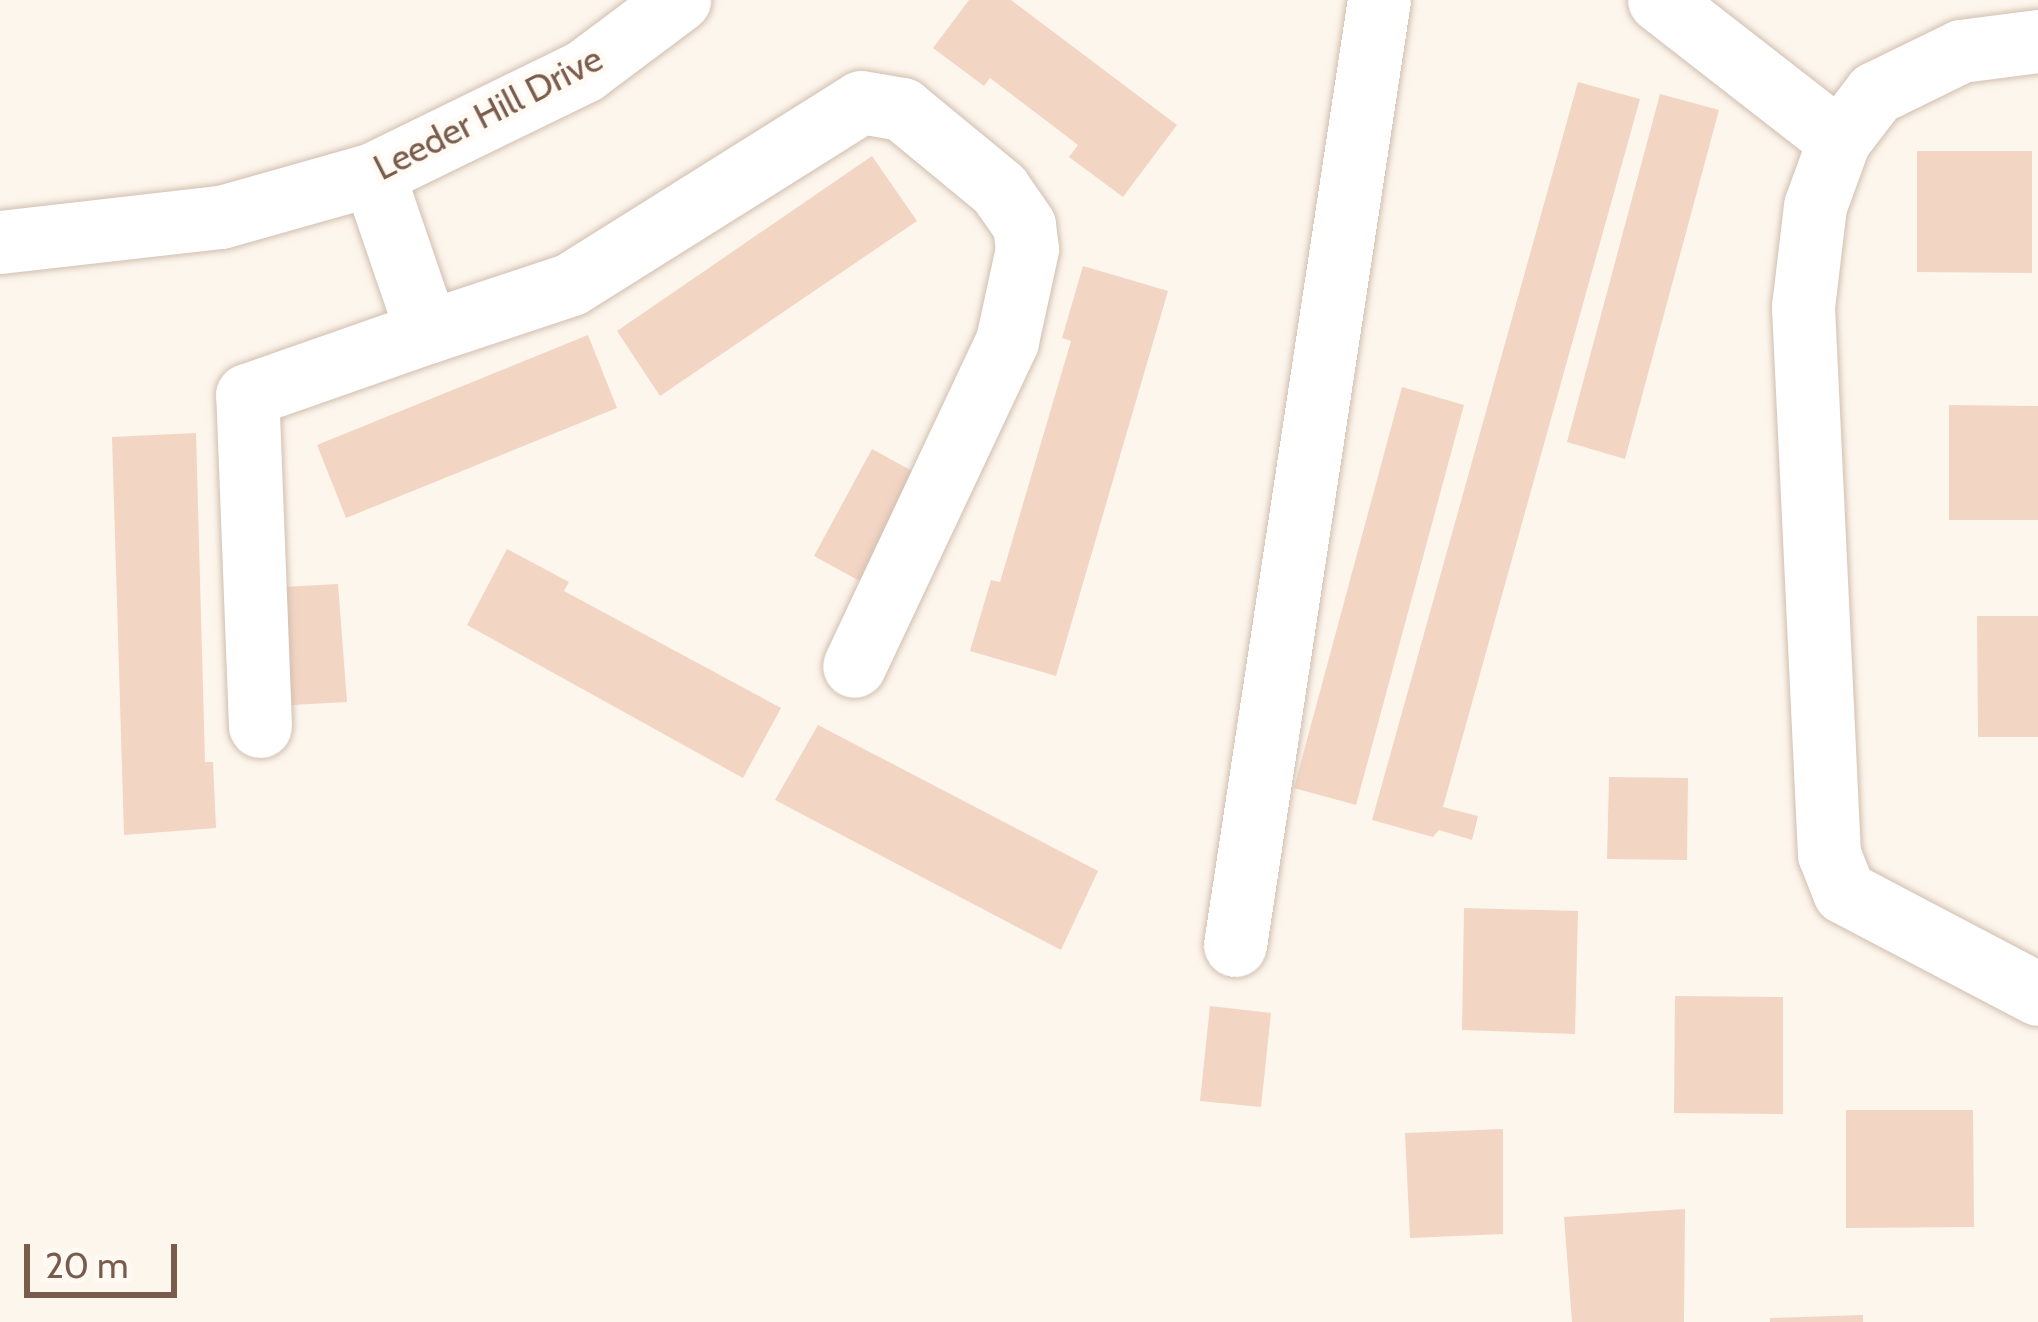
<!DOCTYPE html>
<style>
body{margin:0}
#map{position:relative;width:2038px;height:1322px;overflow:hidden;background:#fdf6ec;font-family:Cabin,sans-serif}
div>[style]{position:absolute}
.building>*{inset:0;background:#f3d5c3}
.roads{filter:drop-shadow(0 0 3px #d1beb0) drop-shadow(0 0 3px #d1beb0)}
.minor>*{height:63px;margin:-31.5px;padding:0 31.5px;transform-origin:31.5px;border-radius:31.5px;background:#fff}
span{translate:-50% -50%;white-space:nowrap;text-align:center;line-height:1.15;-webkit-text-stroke:10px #fffaf3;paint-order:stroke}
.street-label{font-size:36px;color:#7a5c4d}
.scale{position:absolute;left:24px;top:1244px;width:153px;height:54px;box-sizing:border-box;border:6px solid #7a5c4d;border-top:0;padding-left:15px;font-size:36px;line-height:42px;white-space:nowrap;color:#7a5c4d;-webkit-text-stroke:9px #fffaf3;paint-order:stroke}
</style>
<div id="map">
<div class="building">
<i style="clip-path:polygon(969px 0,1011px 0,1177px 125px,1123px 197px,1069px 157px,1078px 145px,990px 78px,984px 86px,933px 48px)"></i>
<i style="clip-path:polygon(1578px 82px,1640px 99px,1443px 807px,1478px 816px,1472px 840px,1439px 830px,1433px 837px,1372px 820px)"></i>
<i style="clip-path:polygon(1660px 94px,1719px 110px,1625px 459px,1567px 442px)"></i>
<i style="clip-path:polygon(1917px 151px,2032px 151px,2032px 273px,1917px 272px)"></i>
<i style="clip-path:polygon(872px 156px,917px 221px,660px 396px,617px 331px)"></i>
<i style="clip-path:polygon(1083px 266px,1168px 291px,1056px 676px,970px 651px,991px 580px,1000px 582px,1071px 341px,1062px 338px)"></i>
<i style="clip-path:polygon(588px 335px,617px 408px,346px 518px,317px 445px)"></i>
<i style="clip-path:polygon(1402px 387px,1464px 405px,1356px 805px,1294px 788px)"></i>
<i style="clip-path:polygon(1949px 405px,2038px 406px,2038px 520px,1949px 520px)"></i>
<i style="clip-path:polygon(196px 433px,205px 762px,213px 762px,216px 828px,124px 835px,112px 437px)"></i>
<i style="clip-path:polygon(872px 449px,923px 477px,865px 584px,814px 556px)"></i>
<i style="clip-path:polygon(507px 549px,569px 582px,564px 591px,781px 708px,743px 778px,467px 625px)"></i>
<i style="clip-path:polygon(338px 584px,347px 702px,292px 705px,283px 587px)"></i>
<i style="clip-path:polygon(1977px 616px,2038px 616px,2038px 737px,1978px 737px)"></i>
<i style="clip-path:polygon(818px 725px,1098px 871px,1061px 950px,775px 800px)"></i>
<i style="clip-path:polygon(1609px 777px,1688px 778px,1687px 860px,1607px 859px)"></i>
<i style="clip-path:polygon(1464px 908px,1578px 911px,1575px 1034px,1462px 1030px)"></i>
<i style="clip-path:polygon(1675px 996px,1783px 997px,1783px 1114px,1674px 1113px)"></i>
<i style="clip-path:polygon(1210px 1006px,1271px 1013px,1261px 1107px,1200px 1101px)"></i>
<i style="clip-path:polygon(1846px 1110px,1973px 1110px,1974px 1227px,1846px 1228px)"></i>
<i style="clip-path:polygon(1503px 1129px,1503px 1234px,1410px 1238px,1405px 1133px)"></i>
<i style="clip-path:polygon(1685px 1209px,1684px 1322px,1572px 1322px,1564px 1217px)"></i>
<i style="clip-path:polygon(1863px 1315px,1863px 1322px,1770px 1322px,1770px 1318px)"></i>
</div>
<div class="roads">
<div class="minor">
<i style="left:1659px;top:0;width:228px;rotate:37.9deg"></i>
<i style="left:2038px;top:41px;width:78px;rotate:172.6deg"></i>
<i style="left:1961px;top:51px;width:96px;rotate:154deg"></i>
<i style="left:1875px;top:93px;width:59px;rotate:127.5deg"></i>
<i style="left:1839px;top:140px;width:70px;rotate:110deg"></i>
<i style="left:1815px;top:206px;width:102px;rotate:96.8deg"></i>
<i style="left:1803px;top:307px;width:548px;rotate:87.28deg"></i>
<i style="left:1829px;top:854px;width:41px;rotate:68.5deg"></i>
<i style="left:1844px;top:892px;width:219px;rotate:27.7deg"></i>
<i style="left:373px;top:174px;width:167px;rotate:71.1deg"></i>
<i style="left:427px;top:332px;width:152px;rotate:-18.4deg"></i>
<i style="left:571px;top:284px;width:342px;rotate:-32.1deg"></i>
<i style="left:861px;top:102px;width:42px;rotate:9.7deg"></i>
<i style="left:902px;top:109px;width:126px;rotate:39.5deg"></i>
<i style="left:999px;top:189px;width:44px;rotate:55.2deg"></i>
<i style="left:1024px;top:225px;width:24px;rotate:83deg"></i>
<i style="left:1027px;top:249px;width:94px;rotate:102.3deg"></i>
<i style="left:1007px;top:341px;width:359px;rotate:115.2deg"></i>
<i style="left:0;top:242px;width:222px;rotate:-6.5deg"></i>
<i style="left:221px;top:217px;width:158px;rotate:-15.8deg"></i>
<i style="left:373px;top:174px;width:235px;rotate:-26deg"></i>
<i style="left:584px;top:71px;width:119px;rotate:-36.8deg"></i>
<i style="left:260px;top:726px;width:331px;rotate:-92.2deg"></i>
<i style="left:247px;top:395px;width:191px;rotate:-19.3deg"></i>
<i style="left:1235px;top:945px;width:956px;rotate:-81.34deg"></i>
</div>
</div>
<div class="street-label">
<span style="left:488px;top:113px;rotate:-27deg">Leeder Hill Drive</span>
</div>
<div class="scale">20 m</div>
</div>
